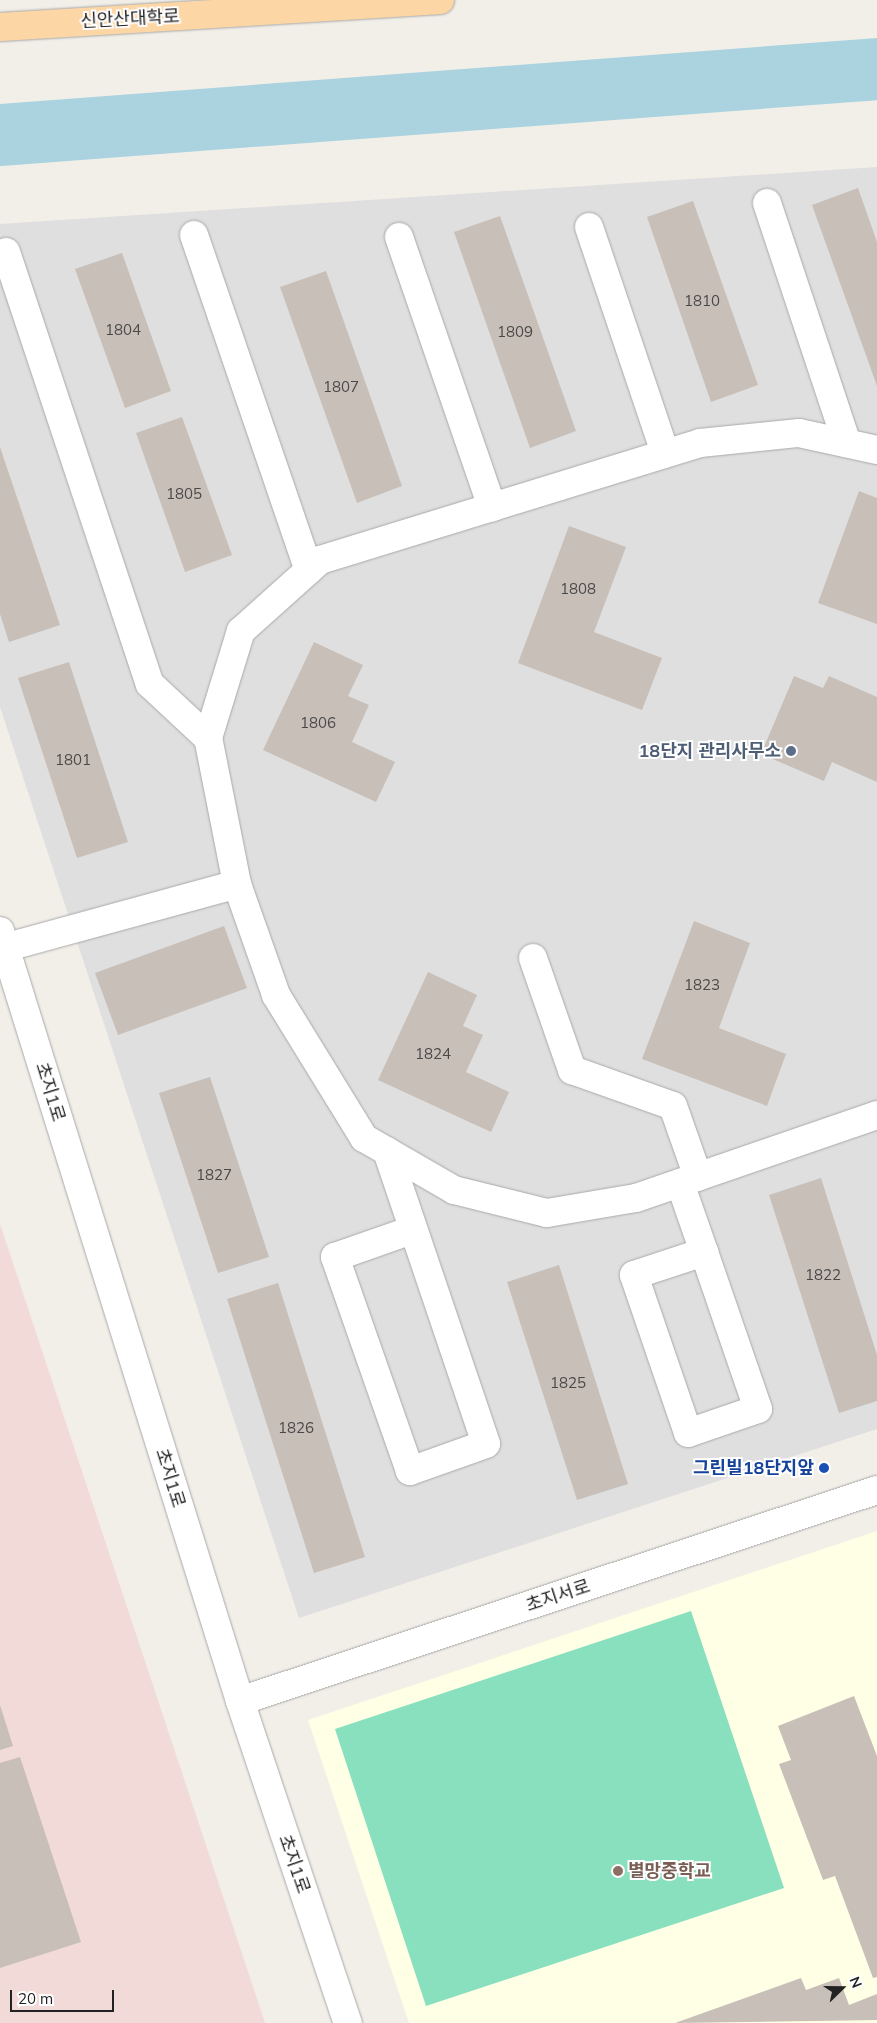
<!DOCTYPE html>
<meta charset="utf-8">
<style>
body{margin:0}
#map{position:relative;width:877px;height:2023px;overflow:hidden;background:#f2efe9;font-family:Mulish,"Noto Sans KR",sans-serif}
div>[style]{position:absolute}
.residential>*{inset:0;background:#e0dfdf}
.commercial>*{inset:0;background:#f2dad9}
.education>*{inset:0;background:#ffffe5}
.pitch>*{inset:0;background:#88e0be}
.river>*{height:62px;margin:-31px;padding:0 31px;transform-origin:31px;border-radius:31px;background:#aad3df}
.building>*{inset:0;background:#c7bfb8}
.roads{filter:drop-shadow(0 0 1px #a9a9a9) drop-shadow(0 0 1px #a9a9a9)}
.minor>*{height:28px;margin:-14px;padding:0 14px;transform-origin:14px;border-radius:14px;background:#fff}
.major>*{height:28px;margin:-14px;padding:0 14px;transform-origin:14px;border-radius:14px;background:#fcd6a4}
.dots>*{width:14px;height:14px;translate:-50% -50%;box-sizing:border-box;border:2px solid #fff;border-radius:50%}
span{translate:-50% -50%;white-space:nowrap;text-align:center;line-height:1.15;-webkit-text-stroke:4px #fff;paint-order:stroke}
.number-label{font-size:15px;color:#4b4948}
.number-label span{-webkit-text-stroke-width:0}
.street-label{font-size:18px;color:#222}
.service-label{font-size:18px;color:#4e5e75;font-weight:700}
.right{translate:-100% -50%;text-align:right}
.transit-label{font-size:18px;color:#164399;font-weight:700}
.education-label{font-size:18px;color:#785e54;font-weight:700}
.left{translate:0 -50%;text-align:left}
.north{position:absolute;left:817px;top:1963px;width:50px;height:50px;-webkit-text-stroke:4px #fff;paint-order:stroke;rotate:68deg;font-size:14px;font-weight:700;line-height:20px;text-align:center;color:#222}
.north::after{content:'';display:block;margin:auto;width:18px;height:22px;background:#222;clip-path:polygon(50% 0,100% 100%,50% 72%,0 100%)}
.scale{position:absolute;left:10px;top:1990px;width:104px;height:22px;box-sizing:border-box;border:2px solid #222;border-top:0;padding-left:6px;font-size:15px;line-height:18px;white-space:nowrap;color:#222;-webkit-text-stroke:4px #fff;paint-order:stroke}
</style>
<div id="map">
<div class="residential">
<i style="clip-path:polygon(877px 167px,877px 1429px,299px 1618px,0 707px,0 224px)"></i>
</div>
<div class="commercial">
<i style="clip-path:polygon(0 1224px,265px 2023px,0 2023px)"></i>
</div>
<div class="education">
<i style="clip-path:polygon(877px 1531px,877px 2023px,409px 2023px,308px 1720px)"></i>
</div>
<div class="pitch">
<i style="clip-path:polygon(691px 1611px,784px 1888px,426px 2006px,335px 1729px)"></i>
</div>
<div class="river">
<i style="left:0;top:135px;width:879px;rotate:-4.3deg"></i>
</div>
<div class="building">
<i style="clip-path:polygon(858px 188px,877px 242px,877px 386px,812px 205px)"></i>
<i style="clip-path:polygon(693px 201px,758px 385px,711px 402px,647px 217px)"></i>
<i style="clip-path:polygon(500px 216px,576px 431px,530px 448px,454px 232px)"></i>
<i style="clip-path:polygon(122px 253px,171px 391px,125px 408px,75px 269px)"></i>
<i style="clip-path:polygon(326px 271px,402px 486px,357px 503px,280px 287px)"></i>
<i style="clip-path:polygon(182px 417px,232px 555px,185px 572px,136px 433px)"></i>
<i style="clip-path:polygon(0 447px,60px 625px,9px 642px,0 614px)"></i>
<i style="clip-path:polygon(859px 491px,877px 498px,877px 624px,818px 603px)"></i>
<i style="clip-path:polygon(569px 526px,626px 547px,594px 632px,662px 658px,642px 710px,518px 663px)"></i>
<i style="clip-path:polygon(314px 642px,363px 665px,348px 696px,369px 705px,352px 742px,395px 762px,376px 802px,263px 750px)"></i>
<i style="clip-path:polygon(69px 662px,128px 842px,77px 858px,18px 678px)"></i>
<i style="clip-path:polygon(794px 676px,823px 688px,829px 676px,877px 697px,877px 782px,832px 762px,824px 781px,761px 754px)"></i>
<i style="clip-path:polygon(694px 921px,750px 943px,719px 1028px,786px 1054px,767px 1106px,642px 1059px)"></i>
<i style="clip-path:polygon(224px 926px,247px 988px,118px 1035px,95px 973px)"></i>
<i style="clip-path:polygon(428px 972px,477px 995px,463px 1026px,483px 1035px,466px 1072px,509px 1092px,491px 1132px,378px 1080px)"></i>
<i style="clip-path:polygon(210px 1077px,269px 1257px,218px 1273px,159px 1093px)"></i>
<i style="clip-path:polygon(821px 1178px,877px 1355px,877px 1401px,839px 1413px,769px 1195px)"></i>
<i style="clip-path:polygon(559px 1265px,628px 1484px,577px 1500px,507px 1282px)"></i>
<i style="clip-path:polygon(278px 1283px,365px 1557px,314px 1573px,227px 1299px)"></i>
<i style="clip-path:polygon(854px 1696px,877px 1756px,877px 1977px,873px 1978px,835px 1876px,823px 1880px,779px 1764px,791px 1760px,778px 1726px)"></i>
<i style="clip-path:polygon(0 1705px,13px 1746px,0 1750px)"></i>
<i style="clip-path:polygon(20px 1757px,81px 1942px,0 1968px,0 1763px)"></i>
<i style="clip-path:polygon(801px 1978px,806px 1990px,839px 1978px,849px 2005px,877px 1994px,877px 2020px,675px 2023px)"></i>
</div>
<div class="roads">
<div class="minor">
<i style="left:767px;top:203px;width:253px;rotate:71.6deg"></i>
<i style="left:589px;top:227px;width:238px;rotate:71.4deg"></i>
<i style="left:194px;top:235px;width:354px;rotate:71.1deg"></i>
<i style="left:399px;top:237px;width:286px;rotate:71deg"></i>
<i style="left:6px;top:252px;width:455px;rotate:71.6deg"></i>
<i style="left:150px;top:684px;width:79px;rotate:43deg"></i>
<i style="left:237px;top:884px;width:118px;rotate:70.6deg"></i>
<i style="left:276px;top:995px;width:168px;rotate:58.4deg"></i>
<i style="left:364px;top:1138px;width:104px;rotate:30deg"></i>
<i style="left:454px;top:1190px;width:96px;rotate:13.9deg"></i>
<i style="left:547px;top:1213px;width:90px;rotate:-9.6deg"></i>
<i style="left:636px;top:1198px;width:255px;rotate:-19deg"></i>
<i style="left:0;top:931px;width:807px;rotate:72.69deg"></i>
<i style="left:240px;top:1701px;width:340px;rotate:71.5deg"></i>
<i style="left:0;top:949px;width:246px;rotate:-15.3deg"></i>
<i style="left:237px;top:884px;width:149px;rotate:-101.2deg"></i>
<i style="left:208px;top:738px;width:112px;rotate:-72.9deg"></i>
<i style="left:241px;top:631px;width:106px;rotate:-41.9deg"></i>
<i style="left:320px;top:560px;width:398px;rotate:-17.1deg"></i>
<i style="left:700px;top:443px;width:100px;rotate:-5.8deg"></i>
<i style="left:799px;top:433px;width:80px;rotate:12.3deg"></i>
<i style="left:533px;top:958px;width:119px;rotate:70.8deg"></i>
<i style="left:572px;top:1070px;width:107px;rotate:19.6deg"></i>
<i style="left:673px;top:1106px;width:75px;rotate:70.6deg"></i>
<i style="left:387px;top:1151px;width:309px;rotate:71.3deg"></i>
<i style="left:486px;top:1444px;width:81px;rotate:160.4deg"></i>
<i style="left:410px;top:1471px;width:227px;rotate:-109.3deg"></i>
<i style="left:335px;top:1257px;width:82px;rotate:-19.3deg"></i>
<i style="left:680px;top:1183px;width:73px;rotate:70.8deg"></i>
<i style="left:704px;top:1252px;width:166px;rotate:71deg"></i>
<i style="left:758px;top:1409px;width:74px;rotate:161.1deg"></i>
<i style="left:688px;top:1433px;width:167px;rotate:-108.9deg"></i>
<i style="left:634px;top:1275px;width:74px;rotate:-18.2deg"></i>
<i style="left:240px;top:1701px;width:671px;rotate:-18.33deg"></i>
</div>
<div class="major">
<i style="left:0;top:27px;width:441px;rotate:-3.5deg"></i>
</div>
</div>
<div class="dots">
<i style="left:791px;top:751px;background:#5c6f8a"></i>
<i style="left:824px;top:1468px;background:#1a4fb4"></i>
<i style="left:618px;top:1871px;background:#8d6e63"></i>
</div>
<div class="number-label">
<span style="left:702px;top:301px">1810</span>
<span style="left:123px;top:330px">1804</span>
<span style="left:515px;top:332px">1809</span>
<span style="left:341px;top:387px">1807</span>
<span style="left:184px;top:494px">1805</span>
<span style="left:578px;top:589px">1808</span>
<span style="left:318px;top:723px">1806</span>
<span style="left:73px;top:760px">1801</span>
<span style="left:702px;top:985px">1823</span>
<span style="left:433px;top:1054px">1824</span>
<span style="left:214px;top:1175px">1827</span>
<span style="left:823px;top:1275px">1822</span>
<span style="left:568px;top:1383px">1825</span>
<span style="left:296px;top:1428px">1826</span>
</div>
<div class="street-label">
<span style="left:130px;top:19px;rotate:-3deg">신안산대학로</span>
<span style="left:50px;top:1092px;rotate:73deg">초지1로</span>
<span style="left:170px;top:1478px;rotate:73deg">초지1로</span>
<span style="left:558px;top:1596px;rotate:-18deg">초지서로</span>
<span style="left:294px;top:1864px;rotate:71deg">초지1로</span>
</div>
<div class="service-label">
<span class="right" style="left:781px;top:751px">18단지 관리사무소</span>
</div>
<div class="transit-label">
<span class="right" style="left:814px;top:1468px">그린빌18단지앞</span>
</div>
<div class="education-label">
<span class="left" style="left:628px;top:1871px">별망중학교</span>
</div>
<div class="north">N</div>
<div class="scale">20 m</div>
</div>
